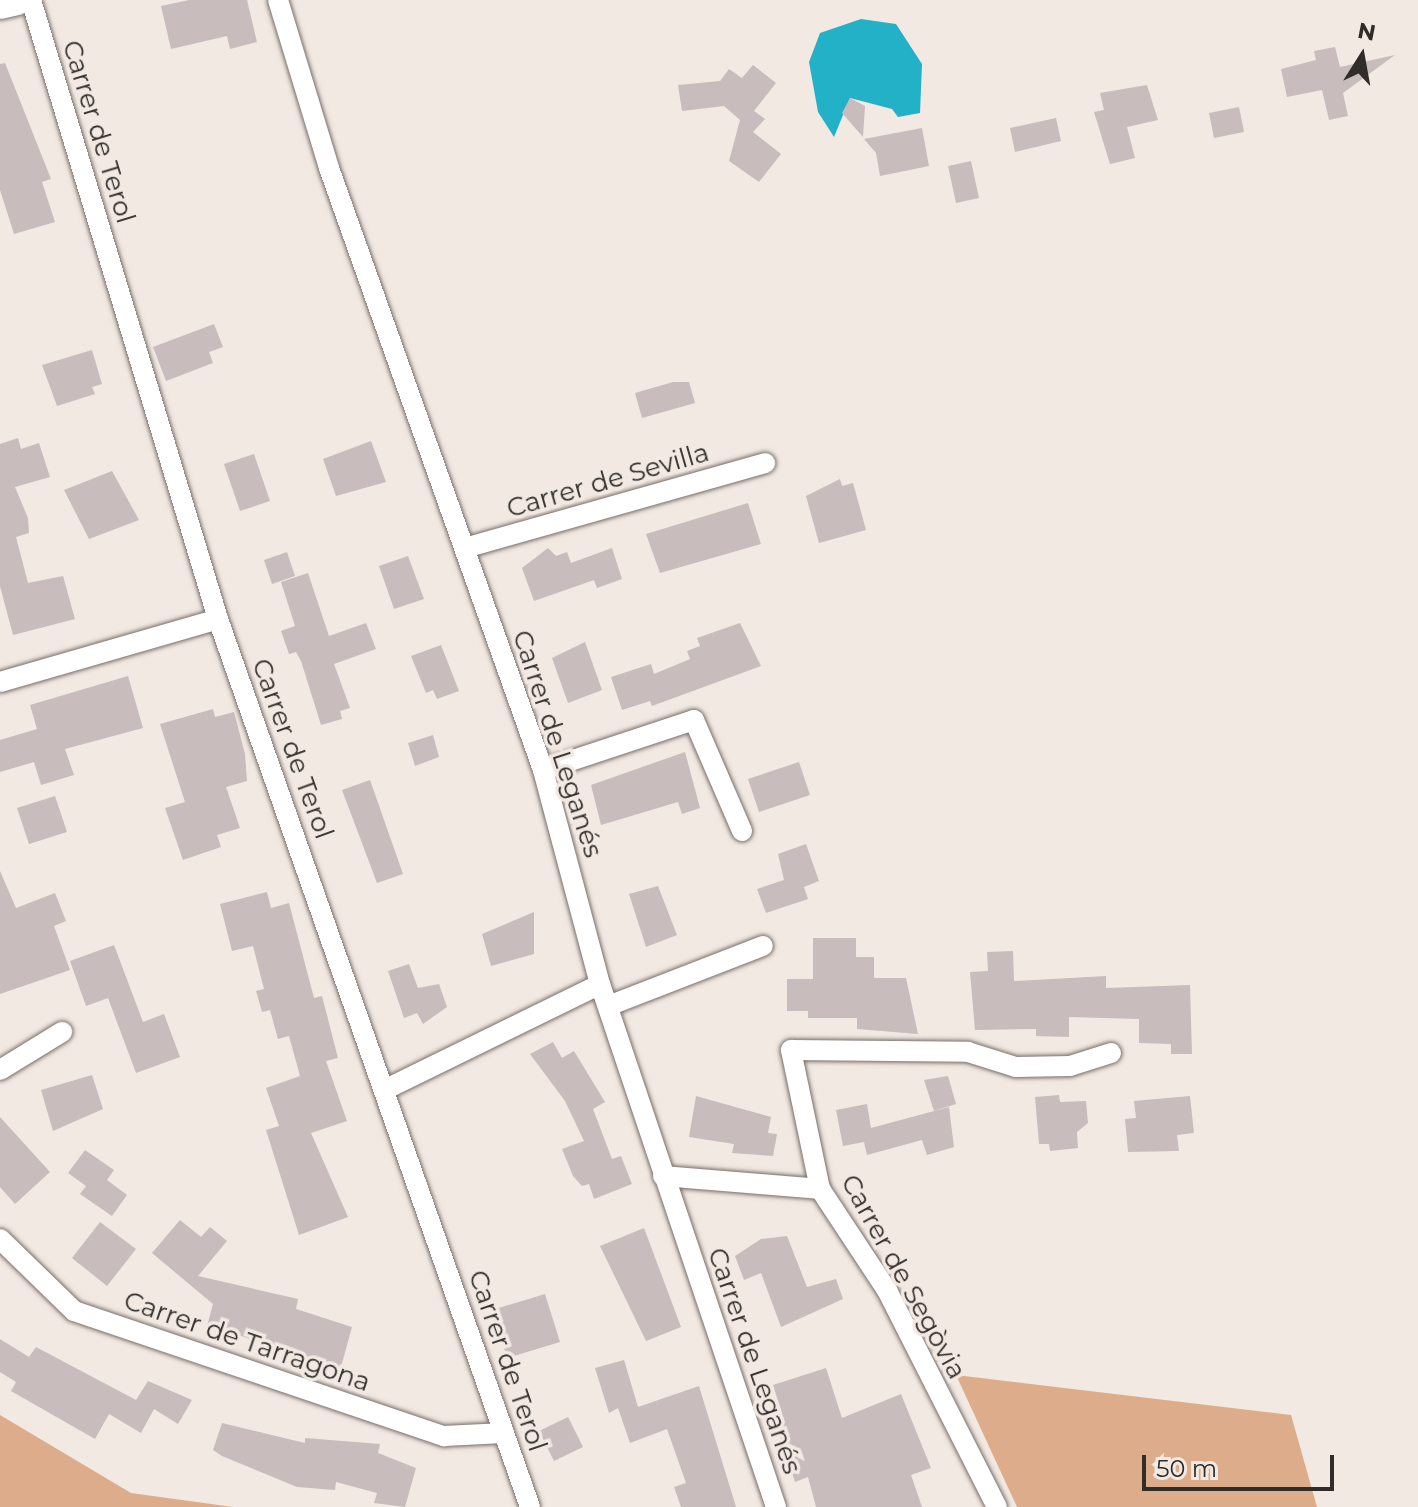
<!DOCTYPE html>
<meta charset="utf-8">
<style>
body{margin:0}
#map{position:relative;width:1418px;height:1507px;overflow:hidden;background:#f2e9e2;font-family:Montserrat,sans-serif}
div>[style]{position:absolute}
.green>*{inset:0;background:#ddac8b}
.water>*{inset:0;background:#23b1c8}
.building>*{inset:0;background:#c8bcbc}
.roads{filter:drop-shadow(0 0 2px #776e69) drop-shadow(0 0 2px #776e69)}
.street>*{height:20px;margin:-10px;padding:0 10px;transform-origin:10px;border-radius:10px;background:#fff}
.secondary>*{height:30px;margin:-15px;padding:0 15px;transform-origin:15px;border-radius:15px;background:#fff}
span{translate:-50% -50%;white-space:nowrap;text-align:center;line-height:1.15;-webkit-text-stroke:7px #f2e9e2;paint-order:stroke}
.street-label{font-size:26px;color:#2f2c29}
.north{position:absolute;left:1322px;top:16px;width:80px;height:80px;-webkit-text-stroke:6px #f2e9e2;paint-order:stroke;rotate:11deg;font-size:22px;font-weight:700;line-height:32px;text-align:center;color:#2f2c29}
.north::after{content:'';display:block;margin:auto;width:28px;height:36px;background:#2f2c29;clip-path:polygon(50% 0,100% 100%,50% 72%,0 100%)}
.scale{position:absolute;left:1142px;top:1455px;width:192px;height:36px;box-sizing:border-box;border:4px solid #2f2c29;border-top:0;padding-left:10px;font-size:24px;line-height:28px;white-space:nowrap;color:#2f2c29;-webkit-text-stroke:6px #f2e9e2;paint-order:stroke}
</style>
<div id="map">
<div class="green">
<i style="clip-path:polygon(956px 1375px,1291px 1415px,1317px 1507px,1017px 1507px)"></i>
<i style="clip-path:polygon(0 1415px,131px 1493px,233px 1507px,0 1507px)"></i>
</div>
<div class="water">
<i style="clip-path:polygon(861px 19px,896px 24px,922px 64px,920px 113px,898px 117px,892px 109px,850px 98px,834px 137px,818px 112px,809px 62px,820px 33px)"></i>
</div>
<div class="building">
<i style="clip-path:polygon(189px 0,247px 0,257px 42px,230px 49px,227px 36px,171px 49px,161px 6px)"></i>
<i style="clip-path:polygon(1335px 47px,1340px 67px,1395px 55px,1343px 93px,1348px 116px,1329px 120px,1322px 90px,1287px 97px,1281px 69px,1316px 60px,1314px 51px)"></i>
<i style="clip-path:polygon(5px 63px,51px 179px,42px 182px,55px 222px,14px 234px,0 190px,0 64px)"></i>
<i style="clip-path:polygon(753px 65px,776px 83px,754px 111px,765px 119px,753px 132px,781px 154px,759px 182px,729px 161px,740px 120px,724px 106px,682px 111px,678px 85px,720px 81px,729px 69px,742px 78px)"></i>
<i style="clip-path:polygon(1147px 85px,1158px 120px,1127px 127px,1135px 158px,1110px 164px,1094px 112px,1104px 110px,1100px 93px)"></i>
<i style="clip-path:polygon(850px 98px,865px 106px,863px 137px,842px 113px)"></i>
<i style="clip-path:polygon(1239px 107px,1244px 132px,1214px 138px,1209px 113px)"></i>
<i style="clip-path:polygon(1056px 118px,1061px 141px,1015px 152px,1010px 128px)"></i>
<i style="clip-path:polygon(922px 128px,929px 166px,880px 176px,876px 153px,864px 139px)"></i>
<i style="clip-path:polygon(971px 161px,979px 198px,956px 203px,948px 166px)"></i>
<i style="clip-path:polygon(214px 324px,223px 347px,209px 352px,213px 363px,166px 381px,153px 347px)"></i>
<i style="clip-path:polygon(92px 350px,102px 384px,92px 387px,95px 394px,57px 406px,42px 365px)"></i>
<i style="clip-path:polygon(673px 382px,689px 382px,695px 403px,642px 418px,635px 393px)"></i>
<i style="clip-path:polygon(18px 438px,21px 449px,39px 443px,50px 477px,15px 487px,28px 518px,29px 533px,16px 537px,28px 583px,63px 576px,75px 619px,13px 635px,0 586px,0 444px)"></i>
<i style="clip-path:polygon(371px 441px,386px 482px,336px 496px,323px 459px)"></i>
<i style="clip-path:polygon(254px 454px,270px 501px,240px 511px,224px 464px)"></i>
<i style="clip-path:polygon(112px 471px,139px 520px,89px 539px,64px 490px)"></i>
<i style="clip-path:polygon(840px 479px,842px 486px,853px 483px,866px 530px,819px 543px,806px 496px)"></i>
<i style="clip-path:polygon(748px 503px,761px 544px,660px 573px,646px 534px)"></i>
<i style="clip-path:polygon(548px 548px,556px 556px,567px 552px,571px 563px,612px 548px,622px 579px,597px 588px,594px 580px,534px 601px,522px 568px)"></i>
<i style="clip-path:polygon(287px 552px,295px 576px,272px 584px,264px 560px)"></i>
<i style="clip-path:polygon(408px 556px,424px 599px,394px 609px,379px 566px)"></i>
<i style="clip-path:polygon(308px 573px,329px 636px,366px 623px,376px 649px,334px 664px,350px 708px,340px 711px,342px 719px,321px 725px,301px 661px,296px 652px,289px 654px,281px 631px,295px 626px,281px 582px)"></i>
<i style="clip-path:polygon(740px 623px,761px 666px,652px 706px,650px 701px,622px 710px,611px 677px,651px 664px,654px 674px,690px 659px,687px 651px,700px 646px,697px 638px)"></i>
<i style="clip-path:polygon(585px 642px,602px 690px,568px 703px,552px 658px)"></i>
<i style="clip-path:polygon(441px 645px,459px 691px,437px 699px,433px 690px,426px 693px,411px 656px)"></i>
<i style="clip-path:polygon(128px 676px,143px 728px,65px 749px,74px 775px,41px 785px,34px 762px,0 772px,0 740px,37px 729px,30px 705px)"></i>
<i style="clip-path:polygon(213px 709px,215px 717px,234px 712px,245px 754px,247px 781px,226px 787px,240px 828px,217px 835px,221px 847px,183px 860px,165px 808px,185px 802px,160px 724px)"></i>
<i style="clip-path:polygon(433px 735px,439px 757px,415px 766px,408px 743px)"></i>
<i style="clip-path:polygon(685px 752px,700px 808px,682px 814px,678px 802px,601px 825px,591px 785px)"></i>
<i style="clip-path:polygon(799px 762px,810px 795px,759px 812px,748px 779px)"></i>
<i style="clip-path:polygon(370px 780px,403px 874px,377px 883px,342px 790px)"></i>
<i style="clip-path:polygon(55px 796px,67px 832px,29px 844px,17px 808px)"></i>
<i style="clip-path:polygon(806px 844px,819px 881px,804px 887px,808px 899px,766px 913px,757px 889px,784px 880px,778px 854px)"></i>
<i style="clip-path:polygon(0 871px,16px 908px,55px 893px,66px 921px,54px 926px,70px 970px,0 994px)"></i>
<i style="clip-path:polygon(658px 886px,677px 935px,646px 947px,629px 894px)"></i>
<i style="clip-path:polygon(267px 892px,271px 908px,289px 903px,314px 998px,322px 996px,338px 1058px,326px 1061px,347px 1121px,311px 1133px,348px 1217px,299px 1235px,266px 1130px,279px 1126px,266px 1088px,300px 1076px,289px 1036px,278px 1039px,270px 1010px,262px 1012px,256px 991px,264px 989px,253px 946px,232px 951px,220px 904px)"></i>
<i style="clip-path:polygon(534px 912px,534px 954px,491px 966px,482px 934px)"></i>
<i style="clip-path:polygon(813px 938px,856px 938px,856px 957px,874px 957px,874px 978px,906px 978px,918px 1034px,857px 1029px,857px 1018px,808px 1018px,808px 1011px,787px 1011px,787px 979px,813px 979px)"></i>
<i style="clip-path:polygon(114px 945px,143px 1022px,164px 1014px,180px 1057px,136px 1073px,108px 998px,86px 1006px,70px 961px)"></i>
<i style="clip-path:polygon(1013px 951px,1014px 981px,1106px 976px,1106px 988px,1190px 985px,1192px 1054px,1171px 1054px,1171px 1044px,1139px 1043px,1139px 1019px,1069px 1017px,1069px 1037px,1036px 1036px,1036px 1029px,975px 1030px,970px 972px,988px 971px,987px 952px)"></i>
<i style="clip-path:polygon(409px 964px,418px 988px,439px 984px,447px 1007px,423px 1024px,417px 1013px,404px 1018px,388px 971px)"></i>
<i style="clip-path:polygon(553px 1042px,562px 1058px,574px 1051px,605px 1102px,593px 1109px,612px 1159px,621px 1156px,632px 1184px,594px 1199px,589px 1184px,582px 1186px,573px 1176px,562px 1149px,584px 1141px,565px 1101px,530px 1054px)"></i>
<i style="clip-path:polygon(92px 1075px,103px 1109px,53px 1131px,41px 1090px)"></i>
<i style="clip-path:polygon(948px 1076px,956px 1104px,934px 1111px,924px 1080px)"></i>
<i style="clip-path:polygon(1059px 1095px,1060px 1102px,1086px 1101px,1088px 1123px,1077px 1132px,1078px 1148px,1050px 1151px,1049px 1144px,1039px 1144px,1035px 1097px)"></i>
<i style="clip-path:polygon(696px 1096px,771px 1117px,768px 1133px,777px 1134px,773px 1156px,732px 1153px,734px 1144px,689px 1137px)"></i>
<i style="clip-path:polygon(1190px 1096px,1194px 1133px,1177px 1135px,1179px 1151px,1128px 1152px,1125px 1119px,1136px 1118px,1134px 1101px)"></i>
<i style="clip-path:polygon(867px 1104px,871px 1128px,949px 1107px,954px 1147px,927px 1155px,922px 1140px,867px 1155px,864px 1142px,843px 1146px,836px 1110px)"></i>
<i style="clip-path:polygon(0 1117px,50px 1172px,15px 1204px,0 1187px)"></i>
<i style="clip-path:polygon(85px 1150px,114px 1170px,107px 1180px,127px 1195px,112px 1216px,80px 1194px,86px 1186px,68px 1173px)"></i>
<i style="clip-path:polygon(180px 1220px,201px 1237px,210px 1227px,227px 1241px,198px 1276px,298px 1299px,296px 1309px,352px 1327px,341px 1367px,207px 1326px,213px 1304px,152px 1253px)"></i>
<i style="clip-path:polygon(100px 1222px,136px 1249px,107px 1286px,72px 1258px)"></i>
<i style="clip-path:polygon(644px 1228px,681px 1327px,646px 1341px,600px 1246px)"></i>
<i style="clip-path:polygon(787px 1236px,807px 1287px,836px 1279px,843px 1299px,781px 1327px,761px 1273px,744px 1280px,735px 1256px,761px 1239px)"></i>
<i style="clip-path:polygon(545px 1294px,560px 1342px,507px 1358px,492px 1310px)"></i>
<i style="clip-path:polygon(0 1339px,29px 1357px,36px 1347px,136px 1400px,148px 1381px,192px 1400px,178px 1424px,154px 1409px,141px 1433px,109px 1414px,95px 1439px,11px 1391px,16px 1382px,0 1372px)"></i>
<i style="clip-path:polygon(624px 1360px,638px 1407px,699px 1386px,736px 1507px,681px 1507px,674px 1487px,686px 1483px,667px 1429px,630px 1443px,618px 1408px,609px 1413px,595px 1368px)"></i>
<i style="clip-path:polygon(826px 1368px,842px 1418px,901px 1394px,931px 1468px,911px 1475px,922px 1507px,816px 1507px,808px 1477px,795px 1482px,777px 1426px,785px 1423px,773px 1385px)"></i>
<i style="clip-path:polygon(568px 1417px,583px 1447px,554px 1461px,539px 1431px)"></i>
<i style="clip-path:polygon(222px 1423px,305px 1443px,305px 1438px,380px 1444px,378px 1453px,416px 1468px,405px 1507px,374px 1503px,377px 1493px,336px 1482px,335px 1490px,297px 1487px,222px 1456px,213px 1450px)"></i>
</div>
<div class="roads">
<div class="street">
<i style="left:31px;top:0;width:647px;rotate:73.19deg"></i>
<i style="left:218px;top:619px;width:941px;rotate:70.64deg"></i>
<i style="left:278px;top:0;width:176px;rotate:73.1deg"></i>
<i style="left:329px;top:168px;width:639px;rotate:70.43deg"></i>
<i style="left:543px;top:770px;width:221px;rotate:75.1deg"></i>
<i style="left:600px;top:984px;width:552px;rotate:71.4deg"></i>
<i style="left:465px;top:548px;width:312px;rotate:-15.8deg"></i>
<i style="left:0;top:682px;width:227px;rotate:-16.1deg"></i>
<i style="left:543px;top:770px;width:159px;rotate:-18.3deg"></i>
<i style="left:694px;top:720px;width:121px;rotate:66.6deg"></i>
<i style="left:608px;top:1006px;width:166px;rotate:-21.2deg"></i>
<i style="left:0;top:1070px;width:73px;rotate:-31.5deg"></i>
<i style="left:386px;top:1089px;width:238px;rotate:-26.1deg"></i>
<i style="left:663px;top:1176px;width:158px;rotate:4.7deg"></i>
<i style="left:0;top:1239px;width:103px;rotate:44.2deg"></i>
<i style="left:74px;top:1311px;width:391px;rotate:18.7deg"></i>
<i style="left:444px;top:1436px;width:60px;rotate:-2.9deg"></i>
<i style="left:997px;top:1507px;width:241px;rotate:-116.9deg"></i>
<i style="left:888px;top:1292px;width:123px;rotate:-123.4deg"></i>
<i style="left:820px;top:1189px;width:142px;rotate:-101.8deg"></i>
<i style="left:791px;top:1050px;width:177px;rotate:0.6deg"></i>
<i style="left:968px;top:1052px;width:50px;rotate:17.4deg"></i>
<i style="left:1016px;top:1067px;width:54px;rotate:-1.1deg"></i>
<i style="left:1070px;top:1066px;width:43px;rotate:-17.6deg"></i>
</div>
<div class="secondary">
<i style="left:0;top:4px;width:18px;rotate:-13deg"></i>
</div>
</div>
<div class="street-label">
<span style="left:98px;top:132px;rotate:73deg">Carrer de Terol</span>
<span style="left:608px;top:481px;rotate:-16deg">Carrer de Sevilla</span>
<span style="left:557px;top:744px;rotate:72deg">Carrer de Leganés</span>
<span style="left:292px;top:749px;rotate:70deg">Carrer de Terol</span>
<span style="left:903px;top:1277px;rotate:61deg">Carrer de Segòvia</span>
<span style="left:247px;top:1342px;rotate:19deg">Carrer de Tarragona</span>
<span style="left:507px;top:1361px;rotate:71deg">Carrer de Terol</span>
<span style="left:754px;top:1361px;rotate:71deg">Carrer de Leganés</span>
</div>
<div class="north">N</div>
<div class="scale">50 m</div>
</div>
